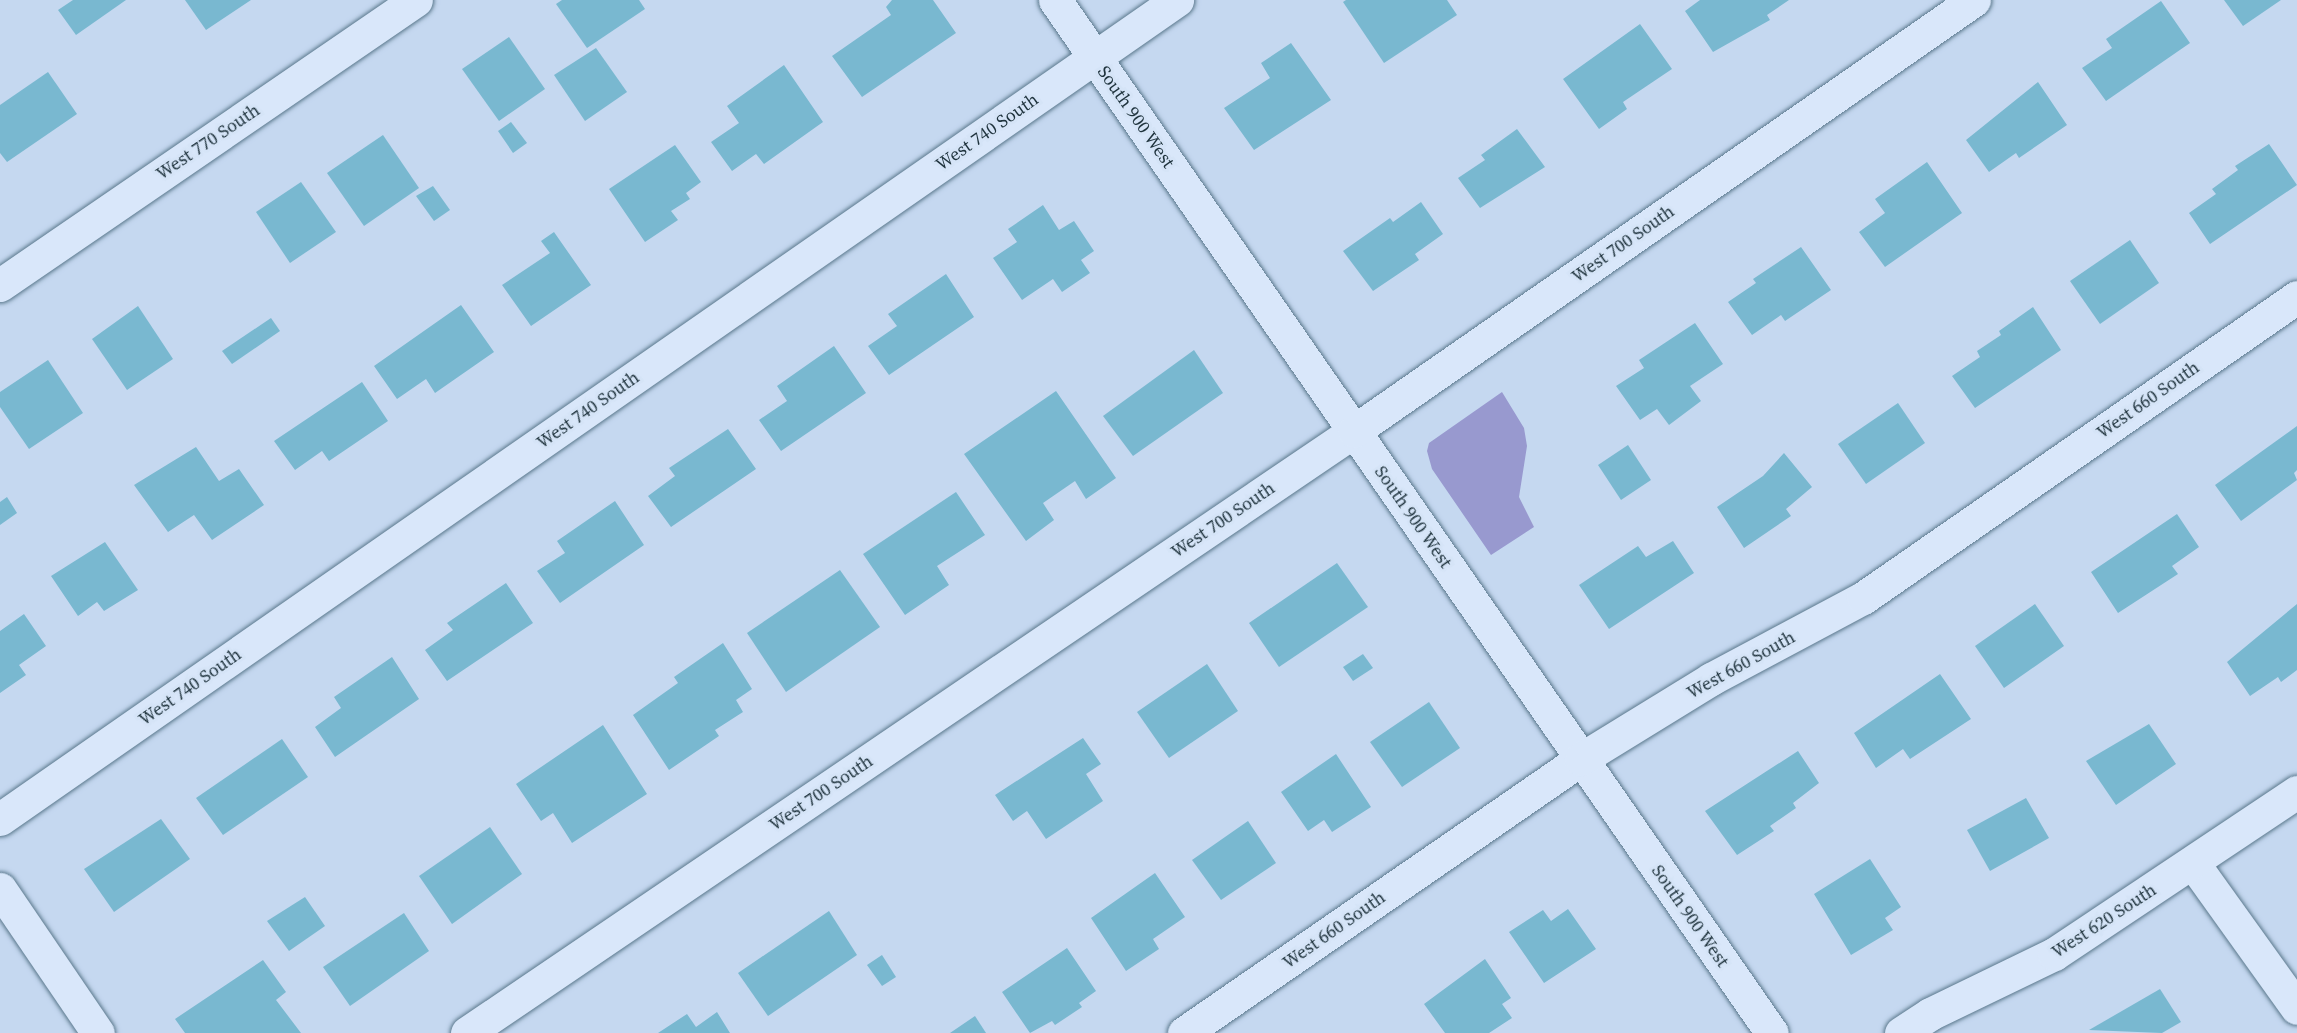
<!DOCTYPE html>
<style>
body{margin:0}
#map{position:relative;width:2297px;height:1033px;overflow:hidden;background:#c5d8f0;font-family:"Source Serif 4",serif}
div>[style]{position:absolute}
.green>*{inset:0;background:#9899cf}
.building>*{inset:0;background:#79b8d0}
.roads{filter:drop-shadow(0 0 2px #5a788c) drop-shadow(0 0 2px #5a788c)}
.minor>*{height:33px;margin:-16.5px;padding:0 16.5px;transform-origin:16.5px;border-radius:16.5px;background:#d9e7fa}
span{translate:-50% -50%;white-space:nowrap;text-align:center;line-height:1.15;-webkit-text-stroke:6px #d5e4f7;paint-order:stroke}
.street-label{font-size:18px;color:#1e323c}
</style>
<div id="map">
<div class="green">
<i style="clip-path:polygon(1502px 392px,1524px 428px,1527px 446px,1519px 497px,1534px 527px,1491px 555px,1432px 469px,1427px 451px,1429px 443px)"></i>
</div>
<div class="building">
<i style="clip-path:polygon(73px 0,126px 0,76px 35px,58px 10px)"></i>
<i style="clip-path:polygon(185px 0,251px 0,206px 30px)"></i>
<i style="clip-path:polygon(562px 0,639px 0,645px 9px,587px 48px,556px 4px)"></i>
<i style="clip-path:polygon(892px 0,933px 0,956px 33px,862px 97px,832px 56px,891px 15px,886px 7px)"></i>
<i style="clip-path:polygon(1346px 0,1447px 0,1457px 15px,1384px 63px,1343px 2px)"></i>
<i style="clip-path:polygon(1700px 0,1789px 0,1767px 15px,1770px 20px,1713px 52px,1685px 11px)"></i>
<i style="clip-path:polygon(2224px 0,2281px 0,2243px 26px)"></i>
<i style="clip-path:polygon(2161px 1px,2190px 43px,2106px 101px,2082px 68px,2112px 48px,2106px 39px)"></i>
<i style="clip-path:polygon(1640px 24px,1672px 69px,1623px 102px,1627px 109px,1599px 129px,1563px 79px)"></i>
<i style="clip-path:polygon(509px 37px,545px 89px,499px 121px,462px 69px)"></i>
<i style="clip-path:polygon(1291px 43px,1331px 100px,1254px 150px,1224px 108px,1270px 78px,1261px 63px)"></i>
<i style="clip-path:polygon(596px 48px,627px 92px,585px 121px,554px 75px)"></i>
<i style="clip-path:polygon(784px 65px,823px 122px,764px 164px,756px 154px,732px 171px,711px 142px,739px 123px,727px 106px)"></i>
<i style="clip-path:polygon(48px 72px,77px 114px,7px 162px,0 153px,0 105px)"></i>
<i style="clip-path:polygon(2038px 82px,2067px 125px,2019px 158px,2016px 153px,1989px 172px,1966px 140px)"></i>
<i style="clip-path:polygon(511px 122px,527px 143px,513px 153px,498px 131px)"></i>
<i style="clip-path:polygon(1517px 129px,1545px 167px,1480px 208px,1458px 178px,1485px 160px,1481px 155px)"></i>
<i style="clip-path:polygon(383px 135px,419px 188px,364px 226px,327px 173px)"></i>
<i style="clip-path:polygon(2269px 144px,2297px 185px,2210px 244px,2189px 213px,2216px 194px,2212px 189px,2238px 170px,2235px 166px)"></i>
<i style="clip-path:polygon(675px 145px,701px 182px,686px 193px,690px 199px,671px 211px,678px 220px,645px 242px,609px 189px)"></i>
<i style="clip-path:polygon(1927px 162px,1962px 213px,1885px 267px,1859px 232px,1885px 213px,1875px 199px)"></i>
<i style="clip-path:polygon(301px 182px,336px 232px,290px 263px,256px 212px)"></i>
<i style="clip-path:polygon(433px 186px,450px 210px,434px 221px,416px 196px)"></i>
<i style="clip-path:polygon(1421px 202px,1443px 234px,1415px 254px,1419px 260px,1373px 291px,1343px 251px,1390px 218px,1393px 222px)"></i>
<i style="clip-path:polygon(1043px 205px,1059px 230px,1074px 221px,1094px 251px,1081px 260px,1090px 273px,1062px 292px,1053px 279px,1022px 300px,993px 258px,1017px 242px,1008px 229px)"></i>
<i style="clip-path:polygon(554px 232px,591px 285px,531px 326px,502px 285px,550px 253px,541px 241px)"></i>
<i style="clip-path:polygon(2130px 240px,2159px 283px,2100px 324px,2070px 281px)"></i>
<i style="clip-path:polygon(1801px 247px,1831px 290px,1785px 321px,1781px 315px,1752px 335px,1728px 302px,1756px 283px,1753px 279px)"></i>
<i style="clip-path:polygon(946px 274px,974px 317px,889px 375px,868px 346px,897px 326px,888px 314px)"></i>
<i style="clip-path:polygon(461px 305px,494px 352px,435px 393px,426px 379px,397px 399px,374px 366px)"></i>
<i style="clip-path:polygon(138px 306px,173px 359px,127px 390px,92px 339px)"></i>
<i style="clip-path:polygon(2033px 307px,2061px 350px,1975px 408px,1952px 376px,1980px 357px,1977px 351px,2001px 335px,1999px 331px)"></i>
<i style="clip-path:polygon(271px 318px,280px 331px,232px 364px,222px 351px)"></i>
<i style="clip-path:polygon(1695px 323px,1723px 364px,1690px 386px,1701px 401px,1669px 425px,1657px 409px,1640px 420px,1616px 386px,1644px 368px,1639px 360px)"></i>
<i style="clip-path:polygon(834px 346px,866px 393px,781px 451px,759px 420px,787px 401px,777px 386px)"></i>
<i style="clip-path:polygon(1194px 350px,1223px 393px,1133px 456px,1103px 416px)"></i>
<i style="clip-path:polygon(48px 360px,83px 413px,29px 449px,0 407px,0 392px)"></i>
<i style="clip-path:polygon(362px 382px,388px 421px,329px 461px,322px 451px,295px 470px,274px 441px)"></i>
<i style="clip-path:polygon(1056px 391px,1116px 478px,1086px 499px,1075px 481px,1043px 503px,1054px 520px,1026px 541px,964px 454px)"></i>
<i style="clip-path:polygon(1898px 403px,1925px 443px,1866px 484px,1838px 444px)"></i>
<i style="clip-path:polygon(2297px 426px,2297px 470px,2294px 473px,2297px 480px,2241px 521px,2215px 485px)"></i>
<i style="clip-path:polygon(728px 429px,756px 469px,671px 527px,648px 496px,675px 476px,669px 468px)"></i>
<i style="clip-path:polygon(1628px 445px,1651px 480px,1621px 500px,1598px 465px)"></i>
<i style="clip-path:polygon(196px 447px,219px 481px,239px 469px,264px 505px,212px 540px,194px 515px,168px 532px,134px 485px)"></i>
<i style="clip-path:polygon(1784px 453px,1812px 487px,1786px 509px,1791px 516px,1744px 548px,1717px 507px,1763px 476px)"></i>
<i style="clip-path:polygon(956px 492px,985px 535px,937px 566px,949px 585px,905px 615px,863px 554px)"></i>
<i style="clip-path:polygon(7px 497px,17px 513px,0 525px,0 502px)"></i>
<i style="clip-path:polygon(615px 501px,644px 545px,560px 603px,537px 571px,565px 553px,557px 541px)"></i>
<i style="clip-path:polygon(2177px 514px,2199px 547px,2172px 566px,2178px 574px,2118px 613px,2091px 572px)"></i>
<i style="clip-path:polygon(1673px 541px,1694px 573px,1609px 629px,1579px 585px,1638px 546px,1646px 557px)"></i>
<i style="clip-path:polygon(105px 542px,138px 590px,104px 611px,97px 602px,78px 616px,51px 576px)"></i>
<i style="clip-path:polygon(1337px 563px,1368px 607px,1279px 667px,1249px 623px)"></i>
<i style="clip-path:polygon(840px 570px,880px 627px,786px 692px,747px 633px)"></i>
<i style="clip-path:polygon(506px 583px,533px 623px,447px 681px,425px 650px,453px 630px,447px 623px)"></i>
<i style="clip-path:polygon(2035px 604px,2064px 646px,2004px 688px,1975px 646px)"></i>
<i style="clip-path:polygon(2297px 604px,2297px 670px,2281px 682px,2278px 677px,2250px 696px,2227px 662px)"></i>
<i style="clip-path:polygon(24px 614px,46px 646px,19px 665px,26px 675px,0 693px,0 631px)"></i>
<i style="clip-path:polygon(723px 643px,752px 689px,736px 700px,743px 712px,715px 730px,719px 736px,669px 770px,633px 715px,678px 683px,674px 677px)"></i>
<i style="clip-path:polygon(1363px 654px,1373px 668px,1353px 681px,1343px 667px)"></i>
<i style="clip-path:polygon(392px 657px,419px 699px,335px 757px,315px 727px,341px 708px,334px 697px)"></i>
<i style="clip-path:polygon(1207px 664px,1238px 711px,1169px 758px,1137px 712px)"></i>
<i style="clip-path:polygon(1940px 674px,1971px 719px,1910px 759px,1903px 749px,1876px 768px,1854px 733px)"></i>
<i style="clip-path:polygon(1429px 702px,1460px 748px,1402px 787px,1370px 742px)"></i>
<i style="clip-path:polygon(2149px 724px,2176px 764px,2116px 805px,2086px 761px)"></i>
<i style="clip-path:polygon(603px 725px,647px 794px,572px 843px,553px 813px,541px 821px,516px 784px)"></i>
<i style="clip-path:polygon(1083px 738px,1101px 764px,1086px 774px,1103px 801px,1046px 839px,1027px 811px,1013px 821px,995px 795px)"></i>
<i style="clip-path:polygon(282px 739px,308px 777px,223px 835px,196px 798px)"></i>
<i style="clip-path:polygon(1798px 751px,1819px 783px,1793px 803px,1796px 808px,1770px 826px,1774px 831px,1737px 855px,1705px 811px)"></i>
<i style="clip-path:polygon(1336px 754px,1371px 807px,1332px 832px,1324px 820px,1308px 831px,1281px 792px)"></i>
<i style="clip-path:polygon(2026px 798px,2049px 838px,1990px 871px,1967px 830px)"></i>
<i style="clip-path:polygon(161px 819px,190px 859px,114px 912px,84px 869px)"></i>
<i style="clip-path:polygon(1248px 821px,1276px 863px,1221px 900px,1192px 860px)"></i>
<i style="clip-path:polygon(490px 827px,522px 874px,452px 924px,419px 876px)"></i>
<i style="clip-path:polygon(1870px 859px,1901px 907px,1885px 918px,1893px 930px,1851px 955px,1814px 894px)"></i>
<i style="clip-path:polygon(1155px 873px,1185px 917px,1153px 939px,1159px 949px,1126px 971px,1091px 918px)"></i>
<i style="clip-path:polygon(305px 897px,325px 926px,289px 951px,267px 921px)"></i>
<i style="clip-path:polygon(1568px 909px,1596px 949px,1544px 983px,1509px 932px,1543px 910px,1551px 921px)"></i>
<i style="clip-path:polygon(829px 911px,857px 955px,768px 1016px,738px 973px)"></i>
<i style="clip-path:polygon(404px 913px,429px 951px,350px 1006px,323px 967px)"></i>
<i style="clip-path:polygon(1067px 948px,1096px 991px,1079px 1003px,1082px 1007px,1055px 1025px,1052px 1021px,1030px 1033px,1002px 992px)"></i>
<i style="clip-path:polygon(882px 955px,896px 977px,882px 986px,867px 965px)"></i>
<i style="clip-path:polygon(1485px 959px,1511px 998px,1502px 1004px,1512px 1018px,1489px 1033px,1445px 1033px,1424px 1004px)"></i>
<i style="clip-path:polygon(263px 960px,286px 992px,276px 1000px,301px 1033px,185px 1033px,175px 1019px)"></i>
<i style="clip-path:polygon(2160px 989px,2181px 1022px,2162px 1033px,2089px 1030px)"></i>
<i style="clip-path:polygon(717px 1012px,730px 1033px,658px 1033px,687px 1014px,696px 1027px)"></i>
<i style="clip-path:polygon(975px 1016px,986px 1033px,950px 1033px)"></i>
</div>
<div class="roads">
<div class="minor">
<i style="left:1055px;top:0;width:1257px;rotate:55.24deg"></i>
<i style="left:0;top:285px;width:504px;rotate:-34.41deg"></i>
<i style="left:0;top:819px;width:1434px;rotate:-34.83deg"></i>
<i style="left:2193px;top:863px;width:178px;rotate:54.4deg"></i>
<i style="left:0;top:889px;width:174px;rotate:55.8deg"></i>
<i style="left:467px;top:1033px;width:1072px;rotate:-34.16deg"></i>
<i style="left:1354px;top:431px;width:755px;rotate:-34.81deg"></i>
<i style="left:1184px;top:1033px;width:482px;rotate:-34.6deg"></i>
<i style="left:1581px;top:759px;width:153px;rotate:-31.6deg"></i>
<i style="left:1711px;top:679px;width:172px;rotate:-28.1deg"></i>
<i style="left:1863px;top:598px;width:528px;rotate:-34.74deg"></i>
<i style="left:1901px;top:1033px;width:35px;rotate:-33deg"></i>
<i style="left:1930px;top:1014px;width:138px;rotate:-25.8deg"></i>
<i style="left:2054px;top:954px;width:292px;rotate:-33.7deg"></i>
</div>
</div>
<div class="street-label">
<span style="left:1136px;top:117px;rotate:55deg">South 900 West</span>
<span style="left:987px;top:132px;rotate:-35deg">West 740 South</span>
<span style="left:208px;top:142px;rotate:-34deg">West 770 South</span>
<span style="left:1623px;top:244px;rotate:-35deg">West 700 South</span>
<span style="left:2148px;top:400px;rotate:-35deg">West 660 South</span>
<span style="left:588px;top:410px;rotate:-35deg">West 740 South</span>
<span style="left:1413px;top:517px;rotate:55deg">South 900 West</span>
<span style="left:1223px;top:520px;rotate:-34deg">West 700 South</span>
<span style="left:1741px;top:665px;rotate:-29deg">West 660 South</span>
<span style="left:190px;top:687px;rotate:-35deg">West 740 South</span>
<span style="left:821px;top:793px;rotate:-34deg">West 700 South</span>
<span style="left:1690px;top:916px;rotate:55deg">South 900 West</span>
<span style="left:2104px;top:921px;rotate:-33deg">West 620 South</span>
<span style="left:1334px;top:930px;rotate:-35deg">West 660 South</span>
</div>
</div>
